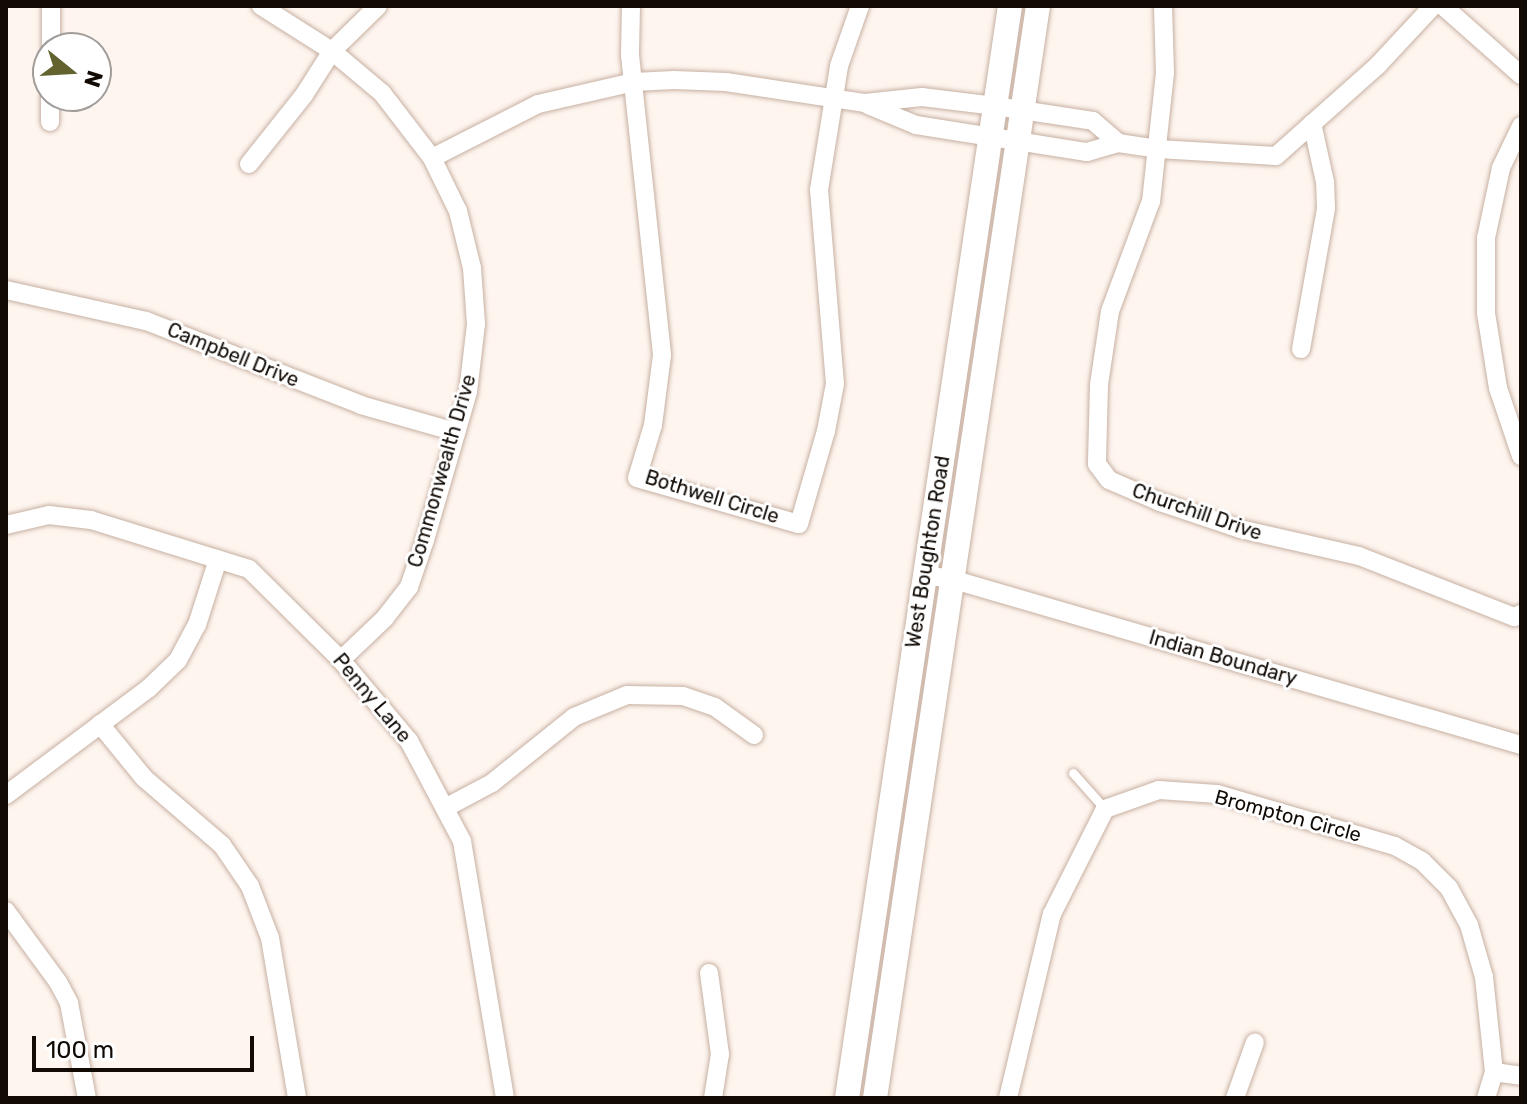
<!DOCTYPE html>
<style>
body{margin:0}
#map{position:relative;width:1527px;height:1104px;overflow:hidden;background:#fef5ef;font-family:Rubik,sans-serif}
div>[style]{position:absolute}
.roads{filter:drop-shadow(0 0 2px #c7b0a1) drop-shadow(0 0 2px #c7b0a1)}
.service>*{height:9px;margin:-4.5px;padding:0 4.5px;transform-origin:4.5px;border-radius:4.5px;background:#fff}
.minor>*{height:18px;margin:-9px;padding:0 9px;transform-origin:9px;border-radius:9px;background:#fff}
.secondary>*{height:24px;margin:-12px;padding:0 12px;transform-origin:12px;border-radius:12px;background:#fff}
span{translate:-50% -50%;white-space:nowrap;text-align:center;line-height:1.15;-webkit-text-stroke:6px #fff;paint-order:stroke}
.street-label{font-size:20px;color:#110a05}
.frame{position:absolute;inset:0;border:8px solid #110a05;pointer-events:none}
.north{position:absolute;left:32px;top:32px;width:80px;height:80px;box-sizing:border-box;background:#fff;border:2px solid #a09d9b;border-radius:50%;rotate:108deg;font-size:22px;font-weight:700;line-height:32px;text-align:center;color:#110a05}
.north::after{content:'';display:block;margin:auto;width:28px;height:36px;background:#63632f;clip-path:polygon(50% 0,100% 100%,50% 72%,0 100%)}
.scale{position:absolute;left:32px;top:1036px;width:222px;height:36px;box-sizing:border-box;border:4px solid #110a05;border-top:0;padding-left:10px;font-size:24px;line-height:28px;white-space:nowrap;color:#110a05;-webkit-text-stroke:6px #fff;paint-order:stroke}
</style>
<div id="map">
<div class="roads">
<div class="service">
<i style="left:1073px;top:773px;width:48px;rotate:48.4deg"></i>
</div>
<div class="minor">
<i style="left:261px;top:6px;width:84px;rotate:32.4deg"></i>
<i style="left:332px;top:51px;width:65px;rotate:40deg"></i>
<i style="left:382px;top:93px;width:82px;rotate:52.4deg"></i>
<i style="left:432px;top:158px;width:59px;rotate:63.9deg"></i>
<i style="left:458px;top:211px;width:59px;rotate:76.2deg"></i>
<i style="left:472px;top:268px;width:56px;rotate:85.9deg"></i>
<i style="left:476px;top:324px;width:68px;rotate:96.7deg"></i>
<i style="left:468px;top:392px;width:154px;rotate:106.2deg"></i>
<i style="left:425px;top:540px;width:50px;rotate:108.8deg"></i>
<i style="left:409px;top:587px;width:39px;rotate:128deg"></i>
<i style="left:385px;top:618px;width:61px;rotate:136.3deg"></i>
<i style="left:631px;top:6px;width:49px;rotate:91.2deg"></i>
<i style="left:630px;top:55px;width:302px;rotate:83.9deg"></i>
<i style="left:662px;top:355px;width:71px;rotate:97.3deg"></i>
<i style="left:653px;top:425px;width:55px;rotate:106.8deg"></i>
<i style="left:637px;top:478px;width:168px;rotate:15.9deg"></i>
<i style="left:799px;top:524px;width:97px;rotate:-73.8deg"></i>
<i style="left:826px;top:431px;width:48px;rotate:-79.2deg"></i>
<i style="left:835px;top:384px;width:195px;rotate:-94.7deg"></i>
<i style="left:819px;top:190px;width:126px;rotate:-80.8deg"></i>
<i style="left:839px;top:66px;width:64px;rotate:-70.7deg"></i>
<i style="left:1163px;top:6px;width:67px;rotate:88.3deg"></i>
<i style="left:1165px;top:73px;width:129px;rotate:96.2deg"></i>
<i style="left:1151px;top:201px;width:117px;rotate:110.4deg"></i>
<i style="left:1110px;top:311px;width:75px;rotate:98.5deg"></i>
<i style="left:1099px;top:385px;width:79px;rotate:91.5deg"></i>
<i style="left:1097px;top:464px;width:20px;rotate:53deg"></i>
<i style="left:1109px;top:480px;width:56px;rotate:23.3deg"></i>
<i style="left:1160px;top:502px;width:84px;rotate:18.6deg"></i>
<i style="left:1240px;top:529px;width:122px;rotate:12.8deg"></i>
<i style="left:1359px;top:556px;width:167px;rotate:21.5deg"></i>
<i style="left:1514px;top:617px;width:8px;rotate:-23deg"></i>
<i style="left:1443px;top:6px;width:104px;rotate:41.5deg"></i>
<i style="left:51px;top:48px;width:42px;rotate:-90deg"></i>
<i style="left:868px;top:105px;width:52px;rotate:22.6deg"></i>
<i style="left:916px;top:125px;width:173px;rotate:9deg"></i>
<i style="left:1087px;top:152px;width:32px;rotate:-16deg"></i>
<i style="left:1118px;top:143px;width:40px;rotate:8.5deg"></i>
<i style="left:1158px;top:149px;width:118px;rotate:3.4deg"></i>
<i style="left:1276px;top:156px;width:137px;rotate:-41.7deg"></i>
<i style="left:1378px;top:65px;width:81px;rotate:-47deg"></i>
<i style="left:50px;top:122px;width:26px;rotate:-90deg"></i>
<i style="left:1521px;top:126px;width:47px;rotate:115.5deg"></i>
<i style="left:1501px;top:168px;width:72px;rotate:102.1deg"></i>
<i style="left:1486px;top:238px;width:75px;rotate:90deg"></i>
<i style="left:1486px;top:313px;width:76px;rotate:80.9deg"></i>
<i style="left:1498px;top:388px;width:72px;rotate:71.3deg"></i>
<i style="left:432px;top:158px;width:119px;rotate:-27deg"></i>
<i style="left:538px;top:104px;width:98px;rotate:-12.9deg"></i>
<i style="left:634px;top:82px;width:40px;rotate:-2.9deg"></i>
<i style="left:674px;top:80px;width:52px;rotate:2.2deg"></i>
<i style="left:726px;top:82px;width:141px;rotate:8.6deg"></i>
<i style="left:865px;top:103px;width:57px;rotate:-6deg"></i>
<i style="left:922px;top:97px;width:74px;rotate:7deg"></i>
<i style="left:995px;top:106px;width:99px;rotate:8.7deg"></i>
<i style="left:1093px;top:121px;width:33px;rotate:41deg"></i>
<i style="left:249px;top:164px;width:88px;rotate:-51.4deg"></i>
<i style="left:304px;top:95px;width:52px;rotate:-57.5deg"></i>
<i style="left:332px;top:51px;width:64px;rotate:-44.4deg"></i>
<i style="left:6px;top:290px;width:143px;rotate:12.5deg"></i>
<i style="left:146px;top:321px;width:231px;rotate:21.3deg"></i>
<i style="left:361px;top:405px;width:99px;rotate:15.9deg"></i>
<i style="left:1301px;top:349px;width:143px;rotate:-79.9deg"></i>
<i style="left:1326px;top:208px;width:26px;rotate:-92deg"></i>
<i style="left:1325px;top:182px;width:60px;rotate:-102.4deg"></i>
<i style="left:6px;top:525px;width:44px;rotate:-13.1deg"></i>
<i style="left:49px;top:515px;width:42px;rotate:6.8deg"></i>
<i style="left:91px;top:520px;width:165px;rotate:17.2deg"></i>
<i style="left:249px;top:569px;width:129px;rotate:44.7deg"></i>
<i style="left:341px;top:660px;width:106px;rotate:50deg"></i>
<i style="left:409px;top:741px;width:113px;rotate:62.1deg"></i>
<i style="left:462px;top:841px;width:261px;rotate:80.5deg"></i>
<i style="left:924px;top:575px;width:27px;rotate:8deg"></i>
<i style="left:951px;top:579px;width:594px;rotate:16.24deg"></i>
<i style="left:100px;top:724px;width:70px;rotate:50.8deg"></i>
<i style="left:144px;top:778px;width:103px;rotate:40.7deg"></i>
<i style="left:222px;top:845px;width:50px;rotate:55.7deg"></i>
<i style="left:250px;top:886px;width:56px;rotate:69deg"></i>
<i style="left:270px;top:938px;width:162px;rotate:80.4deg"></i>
<i style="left:6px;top:795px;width:179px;rotate:-36.8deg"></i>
<i style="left:149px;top:688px;width:40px;rotate:-44deg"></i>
<i style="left:178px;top:660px;width:40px;rotate:-62deg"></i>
<i style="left:197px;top:625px;width:69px;rotate:-72.3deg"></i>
<i style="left:445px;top:808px;width:53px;rotate:-28deg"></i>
<i style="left:492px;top:783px;width:105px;rotate:-38.8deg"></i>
<i style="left:574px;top:717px;width:57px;rotate:-22.5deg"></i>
<i style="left:627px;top:695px;width:56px;rotate:1deg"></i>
<i style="left:683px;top:696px;width:34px;rotate:19deg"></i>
<i style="left:715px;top:707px;width:48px;rotate:35.7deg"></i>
<i style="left:6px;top:911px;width:88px;rotate:53.8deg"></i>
<i style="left:58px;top:982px;width:24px;rotate:62deg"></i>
<i style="left:69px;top:1003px;width:97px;rotate:79.3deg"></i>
<i style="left:709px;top:973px;width:82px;rotate:82.3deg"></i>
<i style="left:720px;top:1054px;width:45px;rotate:99deg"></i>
<i style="left:1494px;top:1072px;width:27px;rotate:8deg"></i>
<i style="left:1008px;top:1098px;width:189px;rotate:-76.6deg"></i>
<i style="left:1052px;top:914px;width:118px;rotate:-63.2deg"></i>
<i style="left:1105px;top:809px;width:57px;rotate:-19.4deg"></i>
<i style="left:1159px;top:790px;width:58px;rotate:3.9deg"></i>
<i style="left:1217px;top:794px;width:185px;rotate:16.3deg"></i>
<i style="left:1395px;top:846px;width:31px;rotate:29deg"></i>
<i style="left:1422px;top:861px;width:38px;rotate:45deg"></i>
<i style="left:1449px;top:888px;width:42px;rotate:61.6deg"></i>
<i style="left:1469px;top:925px;width:54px;rotate:73.9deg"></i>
<i style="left:1484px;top:977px;width:96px;rotate:84deg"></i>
<i style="left:1494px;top:1072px;width:27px;rotate:107deg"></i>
<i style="left:1235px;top:1098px;width:59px;rotate:-70.3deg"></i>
</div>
<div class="secondary">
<i style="left:847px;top:1098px;width:1104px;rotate:-81.51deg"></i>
<i style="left:875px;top:1098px;width:1104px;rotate:-81.51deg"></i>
</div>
</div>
<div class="street-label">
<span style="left:233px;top:355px;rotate:22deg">Campbell Drive</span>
<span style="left:442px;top:471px;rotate:-74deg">Commonwealth Drive</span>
<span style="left:712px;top:497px;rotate:17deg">Bothwell Circle</span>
<span style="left:1197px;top:512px;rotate:19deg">Churchill Drive</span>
<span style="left:928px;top:552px;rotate:-81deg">West Boughton Road</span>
<span style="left:1223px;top:658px;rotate:16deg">Indian Boundary</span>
<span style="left:372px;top:698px;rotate:50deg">Penny Lane</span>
<span style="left:1288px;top:816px;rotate:15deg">Brompton Circle</span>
</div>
<div class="frame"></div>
<div class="north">N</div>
<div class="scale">100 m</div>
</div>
